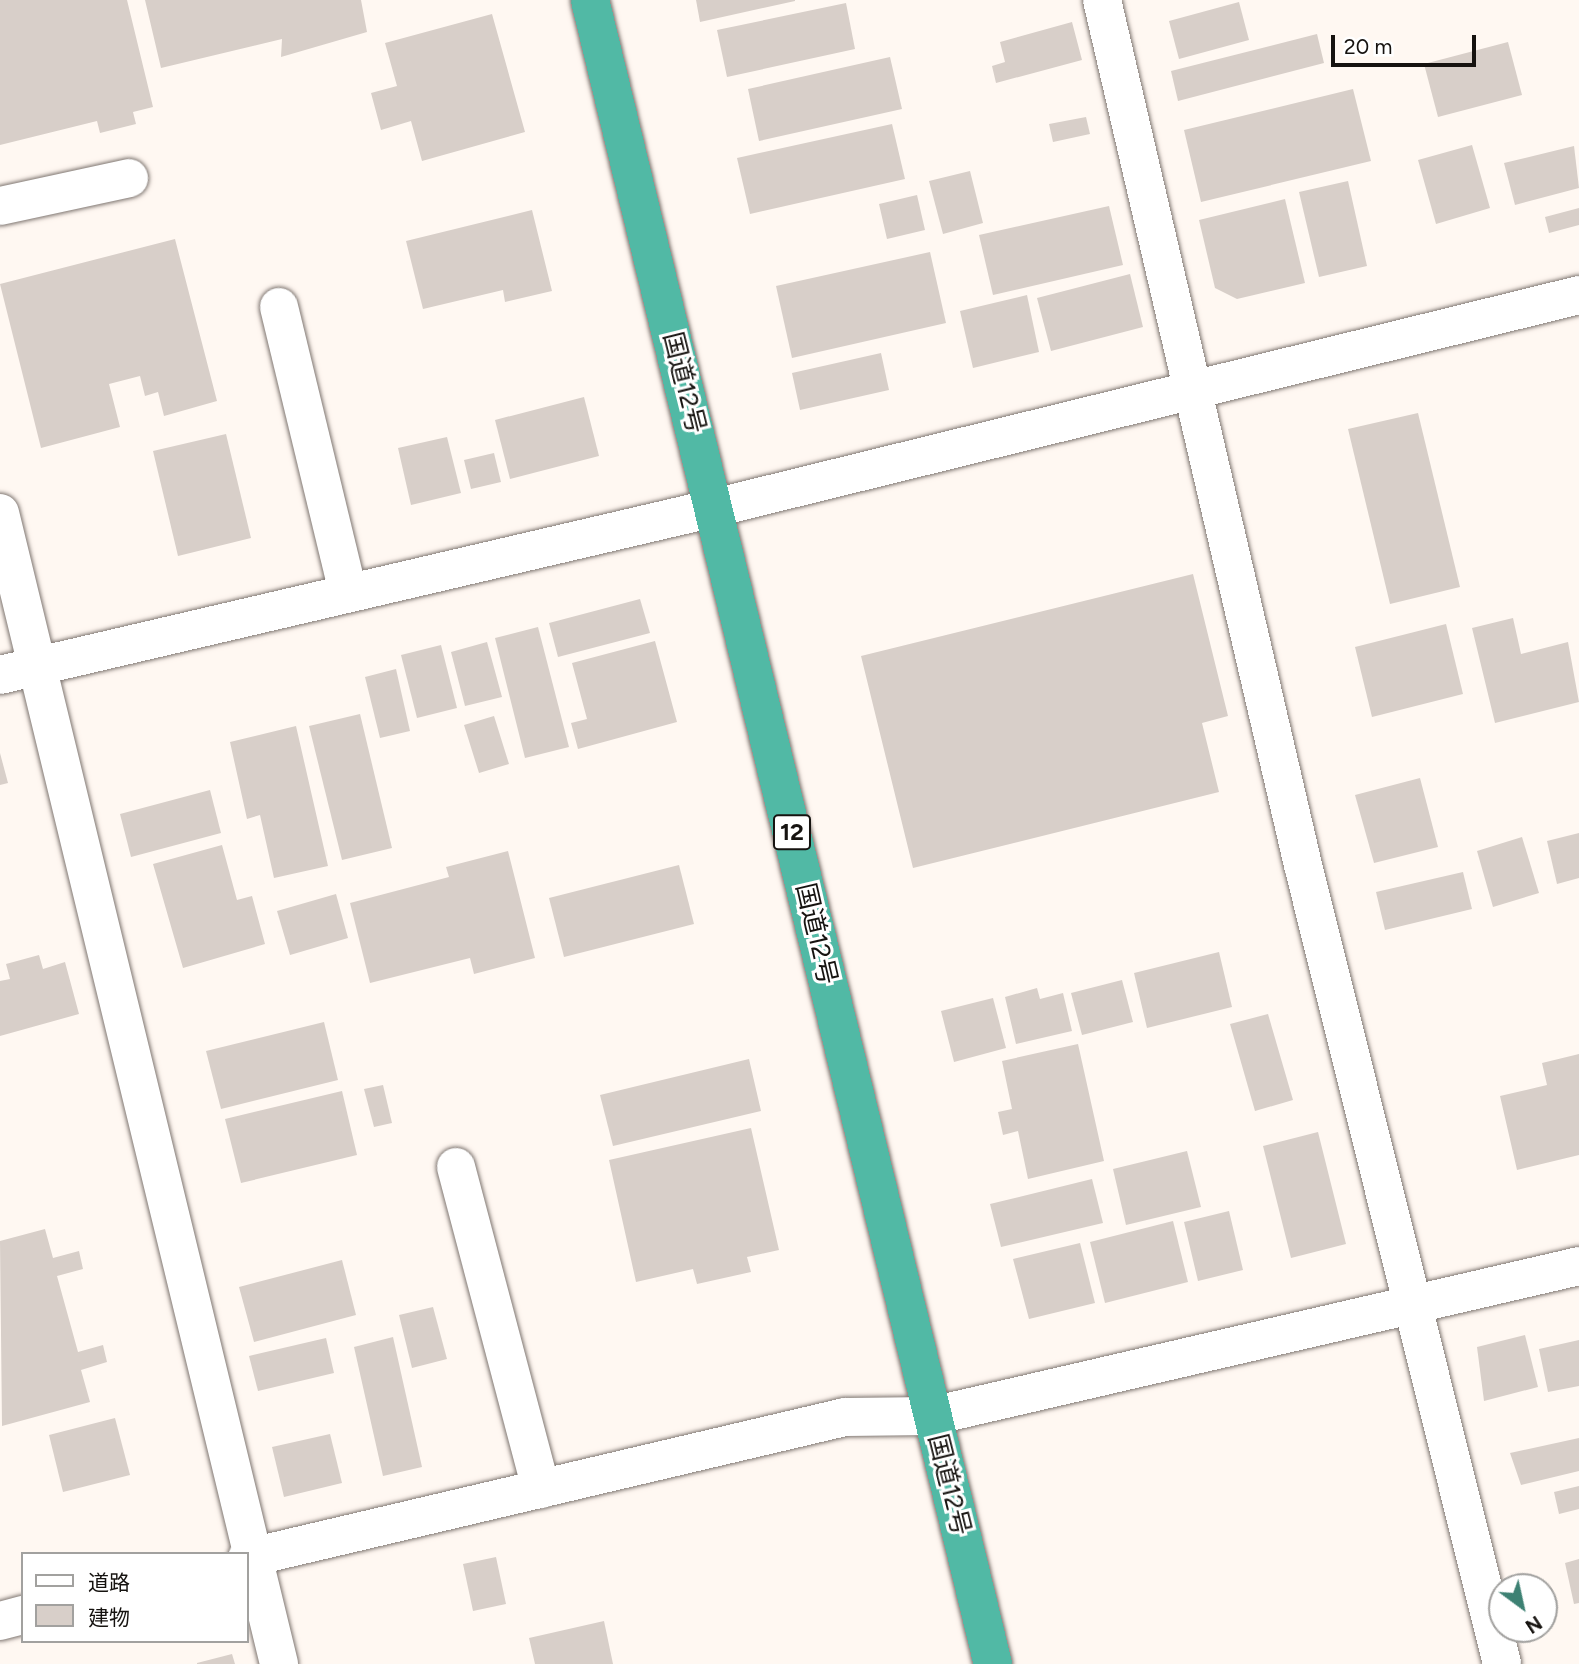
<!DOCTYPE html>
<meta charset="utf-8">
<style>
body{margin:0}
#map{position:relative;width:1579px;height:1664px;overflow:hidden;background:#fff8f2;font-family:Figtree,"Noto Sans JP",sans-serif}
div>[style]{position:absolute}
.building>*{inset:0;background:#d8cfc9}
.roads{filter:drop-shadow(0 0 2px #807772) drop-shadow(0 0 2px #807772)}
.minor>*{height:38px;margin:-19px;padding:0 19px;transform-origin:19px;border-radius:19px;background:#fff}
.highway>*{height:38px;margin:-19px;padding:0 19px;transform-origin:19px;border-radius:19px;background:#51b9a5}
span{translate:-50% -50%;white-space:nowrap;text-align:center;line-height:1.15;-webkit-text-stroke:6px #fff;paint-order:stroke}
.shield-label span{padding:2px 5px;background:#fff;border:2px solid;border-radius:5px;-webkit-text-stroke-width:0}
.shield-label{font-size:24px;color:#161310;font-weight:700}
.street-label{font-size:26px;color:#161310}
.legend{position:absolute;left:21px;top:1552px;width:228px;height:91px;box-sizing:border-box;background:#fff;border:2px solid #a2a19f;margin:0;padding:9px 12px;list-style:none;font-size:21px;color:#161310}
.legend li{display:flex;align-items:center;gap:14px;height:35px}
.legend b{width:35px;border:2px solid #a2a19f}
.north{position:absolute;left:1488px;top:1573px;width:70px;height:70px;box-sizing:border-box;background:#fff;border:2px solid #a2a19f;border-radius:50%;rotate:147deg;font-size:19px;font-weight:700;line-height:28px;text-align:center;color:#161310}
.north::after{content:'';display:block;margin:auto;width:24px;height:32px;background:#3d8173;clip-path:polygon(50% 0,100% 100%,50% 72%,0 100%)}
.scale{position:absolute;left:1331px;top:35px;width:145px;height:32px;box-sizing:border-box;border:4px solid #161310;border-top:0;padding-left:9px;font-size:21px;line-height:24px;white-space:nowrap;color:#161310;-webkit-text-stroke:5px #fff;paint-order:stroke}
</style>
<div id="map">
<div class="building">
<i style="clip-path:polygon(0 0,127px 0,153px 107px,133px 112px,136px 124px,100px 133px,97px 121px,0 145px)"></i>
<i style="clip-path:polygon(145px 0,361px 0,367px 32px,281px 57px,282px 39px,161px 68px)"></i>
<i style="clip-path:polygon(696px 0,795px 0,795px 1px,700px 22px)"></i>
<i style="clip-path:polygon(1239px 2px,1249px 40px,1179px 59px,1169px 21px)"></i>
<i style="clip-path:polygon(846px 3px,855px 49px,727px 77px,717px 30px)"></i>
<i style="clip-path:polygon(492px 14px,525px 132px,422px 161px,411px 121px,381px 130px,371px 93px,397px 86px,385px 43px)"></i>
<i style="clip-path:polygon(1072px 22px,1082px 60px,996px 83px,992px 66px,1005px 62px,1000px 42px)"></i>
<i style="clip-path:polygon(1317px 34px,1324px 63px,1178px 101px,1171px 71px)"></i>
<i style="clip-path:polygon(1508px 42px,1522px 95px,1438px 117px,1424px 64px)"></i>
<i style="clip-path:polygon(890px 57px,902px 109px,759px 141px,748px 89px)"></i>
<i style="clip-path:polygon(1353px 89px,1371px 161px,1201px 202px,1184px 130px)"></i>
<i style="clip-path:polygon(1086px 117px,1090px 134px,1053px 142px,1049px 124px)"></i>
<i style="clip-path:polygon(892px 124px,905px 179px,750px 214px,737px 158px)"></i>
<i style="clip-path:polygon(1472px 145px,1490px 208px,1436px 224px,1418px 160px)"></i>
<i style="clip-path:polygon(1574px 146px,1579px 188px,1515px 205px,1504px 163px)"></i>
<i style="clip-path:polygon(970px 171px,983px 223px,943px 234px,929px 181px)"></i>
<i style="clip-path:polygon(1348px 181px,1367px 266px,1319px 277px,1299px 192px)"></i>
<i style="clip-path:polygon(917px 195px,925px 230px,887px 239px,879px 204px)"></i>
<i style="clip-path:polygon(1285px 199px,1305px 283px,1237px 299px,1215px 288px,1199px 220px)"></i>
<i style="clip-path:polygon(1109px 206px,1123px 265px,993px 295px,979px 235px)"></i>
<i style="clip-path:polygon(1579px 208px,1579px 225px,1549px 233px,1545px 217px)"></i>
<i style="clip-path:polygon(532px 210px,552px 291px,505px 302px,503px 290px,423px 309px,406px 241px)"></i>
<i style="clip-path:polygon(175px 239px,217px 401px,164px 416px,158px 392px,145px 396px,140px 376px,109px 384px,120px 427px,41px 448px,0 284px)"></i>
<i style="clip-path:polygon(930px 252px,946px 323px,792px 358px,776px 286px)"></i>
<i style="clip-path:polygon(1130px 274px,1143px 327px,1051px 351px,1037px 298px)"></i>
<i style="clip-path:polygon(1027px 295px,1039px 352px,973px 368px,960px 311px)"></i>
<i style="clip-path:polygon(881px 353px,889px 390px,800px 410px,792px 373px)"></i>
<i style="clip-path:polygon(584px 397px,599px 456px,510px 479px,495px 420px)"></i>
<i style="clip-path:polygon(1418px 413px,1460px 587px,1390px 604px,1348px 429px)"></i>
<i style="clip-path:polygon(226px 434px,251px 538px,178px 556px,153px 451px)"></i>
<i style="clip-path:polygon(447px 437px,461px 493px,411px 505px,398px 448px)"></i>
<i style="clip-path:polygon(494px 453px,501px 482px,471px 489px,464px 460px)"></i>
<i style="clip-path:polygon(1193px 574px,1228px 716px,1202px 723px,1219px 792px,913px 868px,861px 656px)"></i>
<i style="clip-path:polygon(640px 599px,650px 633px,558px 657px,549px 623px)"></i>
<i style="clip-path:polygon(1513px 618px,1521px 654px,1568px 642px,1579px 702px,1495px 723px,1472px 628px)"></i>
<i style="clip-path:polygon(1446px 624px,1463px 694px,1372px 717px,1355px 647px)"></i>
<i style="clip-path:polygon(538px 627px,569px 747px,525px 758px,495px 638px)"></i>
<i style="clip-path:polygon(655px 641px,677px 722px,578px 749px,571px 723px,587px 719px,572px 663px)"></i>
<i style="clip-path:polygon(487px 642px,502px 697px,465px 706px,451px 652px)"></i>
<i style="clip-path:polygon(441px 645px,457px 708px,417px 718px,401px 655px)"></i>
<i style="clip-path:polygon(396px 669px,410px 731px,380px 738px,365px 677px)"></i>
<i style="clip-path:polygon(360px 714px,392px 848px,342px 860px,309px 726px)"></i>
<i style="clip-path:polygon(494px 716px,509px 764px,479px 773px,464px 725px)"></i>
<i style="clip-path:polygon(296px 726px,328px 866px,274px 878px,260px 815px,247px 819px,230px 742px)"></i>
<i style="clip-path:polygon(0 753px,8px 783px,0 785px)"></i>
<i style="clip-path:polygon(1420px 778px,1438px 847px,1374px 863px,1355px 795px)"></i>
<i style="clip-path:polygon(210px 790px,221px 833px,131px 857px,120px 814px)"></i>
<i style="clip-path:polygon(1579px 833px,1579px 878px,1557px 884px,1547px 841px)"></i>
<i style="clip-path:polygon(1522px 837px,1539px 893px,1493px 907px,1477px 851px)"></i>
<i style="clip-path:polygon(222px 845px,237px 900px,252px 896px,265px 944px,183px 968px,153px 864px)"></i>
<i style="clip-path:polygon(508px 851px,535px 958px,474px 974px,470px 958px,370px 983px,350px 903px,449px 877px,446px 867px)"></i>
<i style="clip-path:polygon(679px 865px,694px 924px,564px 957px,549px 898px)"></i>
<i style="clip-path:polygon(1463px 872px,1472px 909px,1385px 930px,1376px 892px)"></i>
<i style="clip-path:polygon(336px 894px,348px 938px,290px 955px,277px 911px)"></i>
<i style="clip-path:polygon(1219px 952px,1232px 1007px,1147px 1028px,1134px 973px)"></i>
<i style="clip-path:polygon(39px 955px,43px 969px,65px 962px,79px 1014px,0 1036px,0 981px,10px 979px,6px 964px)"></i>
<i style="clip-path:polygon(1122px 980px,1133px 1022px,1082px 1035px,1071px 993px)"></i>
<i style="clip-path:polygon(1037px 988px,1040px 999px,1063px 993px,1072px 1031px,1016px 1044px,1005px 997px)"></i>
<i style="clip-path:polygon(993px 998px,1006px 1048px,954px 1062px,941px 1011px)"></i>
<i style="clip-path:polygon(1268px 1014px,1293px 1100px,1255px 1111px,1230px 1024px)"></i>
<i style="clip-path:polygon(324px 1022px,338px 1080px,221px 1109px,206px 1051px)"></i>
<i style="clip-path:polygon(1078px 1044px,1104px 1161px,1028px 1179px,1018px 1131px,1003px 1135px,998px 1112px,1012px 1109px,1002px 1061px)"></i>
<i style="clip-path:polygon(1579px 1054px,1579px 1155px,1517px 1170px,1500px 1096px,1547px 1085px,1542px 1063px)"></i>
<i style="clip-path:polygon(749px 1059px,761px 1111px,613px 1146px,600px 1095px)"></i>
<i style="clip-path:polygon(383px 1085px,392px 1123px,374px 1127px,364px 1089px)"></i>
<i style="clip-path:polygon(342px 1091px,357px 1155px,241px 1183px,225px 1119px)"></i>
<i style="clip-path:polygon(751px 1128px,779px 1250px,747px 1257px,751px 1272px,697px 1284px,693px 1269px,636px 1282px,609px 1160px)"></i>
<i style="clip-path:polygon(1318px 1132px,1346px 1244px,1291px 1258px,1263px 1146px)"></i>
<i style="clip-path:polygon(1187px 1151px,1201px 1207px,1126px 1225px,1113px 1169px)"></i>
<i style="clip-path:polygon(1092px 1179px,1103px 1223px,1001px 1247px,990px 1204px)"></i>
<i style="clip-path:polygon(1229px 1211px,1243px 1270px,1198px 1281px,1184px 1222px)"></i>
<i style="clip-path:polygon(1173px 1221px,1188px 1282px,1105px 1303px,1090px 1242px)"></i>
<i style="clip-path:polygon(45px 1229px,53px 1258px,79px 1251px,83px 1269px,57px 1276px,78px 1352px,103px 1345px,107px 1362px,81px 1370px,90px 1402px,2px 1426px,0 1241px)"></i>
<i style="clip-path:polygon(1080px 1243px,1095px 1303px,1029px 1319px,1013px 1259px)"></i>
<i style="clip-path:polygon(342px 1260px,356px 1315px,254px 1342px,239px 1287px)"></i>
<i style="clip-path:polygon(433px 1307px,447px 1359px,412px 1368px,399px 1315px)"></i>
<i style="clip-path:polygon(1525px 1335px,1538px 1387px,1484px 1401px,1477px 1347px)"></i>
<i style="clip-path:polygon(393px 1337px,422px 1467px,383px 1476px,354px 1347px)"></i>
<i style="clip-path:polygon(326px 1338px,334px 1373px,258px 1391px,249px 1356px)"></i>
<i style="clip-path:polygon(1579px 1340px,1579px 1386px,1548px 1392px,1539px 1349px)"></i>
<i style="clip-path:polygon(115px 1418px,130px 1475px,63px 1492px,49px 1435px)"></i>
<i style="clip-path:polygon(330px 1434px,342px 1483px,284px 1497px,272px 1447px)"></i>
<i style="clip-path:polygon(1579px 1438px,1579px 1471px,1521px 1485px,1510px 1453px)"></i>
<i style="clip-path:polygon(1579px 1486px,1579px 1509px,1559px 1514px,1554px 1492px)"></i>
<i style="clip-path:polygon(496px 1557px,506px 1604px,473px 1611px,463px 1564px)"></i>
<i style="clip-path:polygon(1579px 1559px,1579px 1603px,1574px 1604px,1565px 1563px)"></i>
<i style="clip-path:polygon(604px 1621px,613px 1664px,535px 1664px,529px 1638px)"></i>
<i style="clip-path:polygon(232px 1654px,235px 1664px,197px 1664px,197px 1663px)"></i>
</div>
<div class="roads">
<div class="minor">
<i style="left:1102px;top:0;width:888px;rotate:76.92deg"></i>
<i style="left:1303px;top:865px;width:823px;rotate:76.01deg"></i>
<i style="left:0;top:206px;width:132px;rotate:-12.2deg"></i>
<i style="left:279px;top:307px;width:294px;rotate:76.4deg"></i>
<i style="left:0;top:513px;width:1184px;rotate:76.37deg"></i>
<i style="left:0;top:675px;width:733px;rotate:-13.16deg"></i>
<i style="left:714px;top:508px;width:891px;rotate:-13.83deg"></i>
<i style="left:456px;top:1167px;width:333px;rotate:75.2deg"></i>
<i style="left:247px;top:1558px;width:614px;rotate:-13.27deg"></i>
<i style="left:845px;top:1417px;width:87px;rotate:-0.7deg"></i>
<i style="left:932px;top:1416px;width:664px;rotate:-13.05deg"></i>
<i style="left:0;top:1621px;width:24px;rotate:-15deg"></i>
</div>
<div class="highway">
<i style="left:590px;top:0;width:1712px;rotate:76.39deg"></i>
</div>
</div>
<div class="shield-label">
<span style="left:792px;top:832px">12</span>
</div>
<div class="street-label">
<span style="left:684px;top:383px;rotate:76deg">国道12号</span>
<span style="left:816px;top:934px;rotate:77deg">国道12号</span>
<span style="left:949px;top:1485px;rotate:76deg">国道12号</span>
</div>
<ul class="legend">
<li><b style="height:9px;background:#fff"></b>道路</li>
<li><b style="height:19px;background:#d8cfc9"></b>建物</li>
</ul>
<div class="north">N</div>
<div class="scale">20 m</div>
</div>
